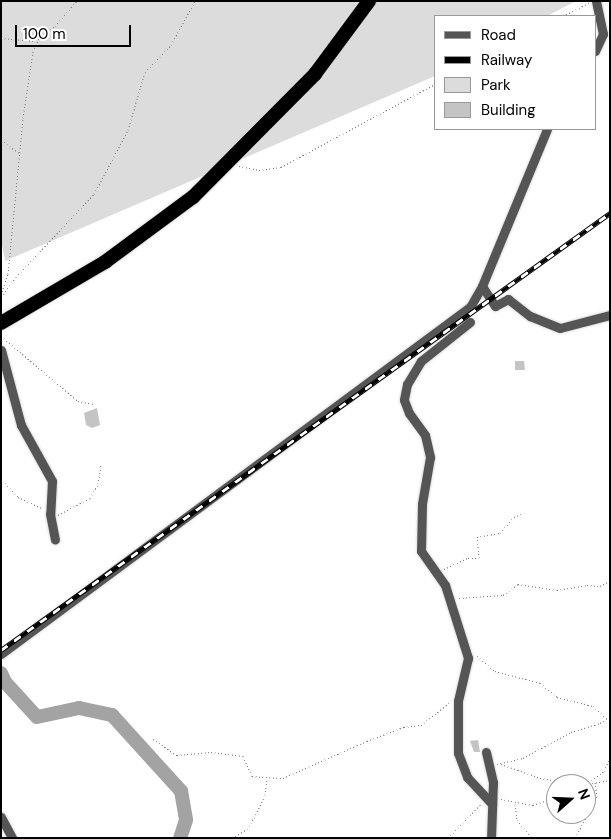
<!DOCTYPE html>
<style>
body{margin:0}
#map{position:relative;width:611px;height:839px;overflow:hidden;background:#fff;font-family:"DM Sans",sans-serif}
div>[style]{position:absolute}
.green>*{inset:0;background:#dcdcdc}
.river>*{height:14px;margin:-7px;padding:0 7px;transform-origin:7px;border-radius:7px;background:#a3a3a3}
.building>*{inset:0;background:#c4c4c4}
.path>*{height:1px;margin-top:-0.5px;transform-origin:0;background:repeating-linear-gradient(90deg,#777 0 1px,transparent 0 3.5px)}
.roads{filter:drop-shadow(0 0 1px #dbdbdb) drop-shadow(0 0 1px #dbdbdb)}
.minor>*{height:9px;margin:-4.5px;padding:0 4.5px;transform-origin:4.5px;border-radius:4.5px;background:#555}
.trunk>*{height:14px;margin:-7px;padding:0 7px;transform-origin:7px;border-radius:7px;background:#000}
.rail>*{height:4.5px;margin-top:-2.25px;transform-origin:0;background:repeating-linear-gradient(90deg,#fff 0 8px,#000 0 16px);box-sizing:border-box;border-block:1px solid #000}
span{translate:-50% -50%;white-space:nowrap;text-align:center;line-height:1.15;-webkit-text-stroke:4px #fff;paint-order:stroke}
.frame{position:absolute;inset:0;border:2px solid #000;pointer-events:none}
.legend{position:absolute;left:434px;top:15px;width:162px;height:115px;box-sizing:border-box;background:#fff;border:1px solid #999;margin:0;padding:6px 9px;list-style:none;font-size:15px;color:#000}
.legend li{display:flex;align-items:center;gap:10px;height:25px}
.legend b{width:25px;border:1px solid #999}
.north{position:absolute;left:546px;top:774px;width:50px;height:50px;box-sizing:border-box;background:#fff;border:1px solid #999;border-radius:50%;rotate:70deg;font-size:14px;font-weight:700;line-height:20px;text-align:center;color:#000}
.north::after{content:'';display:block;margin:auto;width:18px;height:22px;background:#000;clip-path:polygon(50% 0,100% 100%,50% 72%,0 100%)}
.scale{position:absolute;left:15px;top:25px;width:116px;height:22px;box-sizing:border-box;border:2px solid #000;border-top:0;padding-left:6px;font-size:15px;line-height:18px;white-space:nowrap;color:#000;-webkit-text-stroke:4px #fff;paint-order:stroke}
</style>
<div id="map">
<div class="green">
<i style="clip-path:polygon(1px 1px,576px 1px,547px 16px,435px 16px,435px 76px,5px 261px,1px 240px)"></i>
</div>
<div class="river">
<i style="left:1px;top:673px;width:10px;rotate:66deg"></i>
<i style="left:5px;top:682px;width:47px;rotate:47.6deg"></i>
<i style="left:37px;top:717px;width:43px;rotate:-12.1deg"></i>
<i style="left:79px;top:708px;width:34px;rotate:12deg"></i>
<i style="left:112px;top:715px;width:103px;rotate:47.8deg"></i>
<i style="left:181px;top:791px;width:29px;rotate:80deg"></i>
<i style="left:186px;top:820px;width:19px;rotate:108deg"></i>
</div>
<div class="building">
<i style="clip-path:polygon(515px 361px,524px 361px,525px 370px,515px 370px)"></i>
<i style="clip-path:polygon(97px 408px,100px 425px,92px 428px,86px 425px,84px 413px)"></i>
<i style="clip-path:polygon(478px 740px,480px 752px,474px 752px,470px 741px)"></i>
</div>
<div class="path">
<i style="left:563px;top:16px;width:29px;rotate:-27deg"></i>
<i style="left:1px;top:38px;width:34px;rotate:5deg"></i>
<i style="left:1px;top:140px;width:22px;rotate:36deg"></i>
<i style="left:239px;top:166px;width:20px;rotate:11deg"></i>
<i style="left:259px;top:170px;width:22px;rotate:-8deg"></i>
<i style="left:281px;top:167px;width:175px;rotate:-28.3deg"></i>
<i style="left:1px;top:295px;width:22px;rotate:-72deg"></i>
<i style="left:8px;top:274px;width:157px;rotate:-84.5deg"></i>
<i style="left:23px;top:118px;width:67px;rotate:-81.4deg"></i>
<i style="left:33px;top:52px;width:15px;rotate:-67deg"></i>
<i style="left:39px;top:38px;width:20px;rotate:-37deg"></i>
<i style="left:55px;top:26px;width:33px;rotate:-49deg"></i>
<i style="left:1px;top:297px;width:25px;rotate:-53deg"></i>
<i style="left:16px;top:277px;width:114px;rotate:-46.8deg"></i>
<i style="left:94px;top:194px;width:72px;rotate:-62deg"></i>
<i style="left:128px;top:130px;width:60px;rotate:-73.7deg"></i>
<i style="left:145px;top:72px;width:37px;rotate:-46deg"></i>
<i style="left:171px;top:45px;width:50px;rotate:-61.4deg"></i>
<i style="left:1px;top:336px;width:101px;rotate:40.2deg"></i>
<i style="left:78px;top:401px;width:16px;rotate:11deg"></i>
<i style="left:5px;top:483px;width:19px;rotate:47deg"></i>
<i style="left:18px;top:497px;width:26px;rotate:25deg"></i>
<i style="left:58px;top:515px;width:36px;rotate:-28deg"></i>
<i style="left:90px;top:498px;width:16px;rotate:-60deg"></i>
<i style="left:98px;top:484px;width:19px;rotate:-81deg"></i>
<i style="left:444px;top:569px;width:26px;rotate:-25deg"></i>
<i style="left:468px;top:558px;width:11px"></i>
<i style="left:479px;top:558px;width:21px;rotate:-95deg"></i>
<i style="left:477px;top:537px;width:23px;rotate:-10deg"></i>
<i style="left:500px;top:533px;width:21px;rotate:-49deg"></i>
<i style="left:514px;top:517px;width:11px;rotate:-22deg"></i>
<i style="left:459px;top:598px;width:44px;rotate:-3.9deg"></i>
<i style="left:503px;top:595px;width:19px;rotate:-36deg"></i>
<i style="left:518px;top:584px;width:39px;rotate:9deg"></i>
<i style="left:557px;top:590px;width:30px;rotate:-9deg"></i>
<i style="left:587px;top:585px;width:13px;rotate:4deg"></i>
<i style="left:600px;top:586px;width:11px;rotate:-27deg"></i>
<i style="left:477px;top:656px;width:23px;rotate:40deg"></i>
<i style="left:495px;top:671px;width:47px;rotate:14.9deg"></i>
<i style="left:540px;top:683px;width:22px;rotate:39deg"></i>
<i style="left:557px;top:697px;width:37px;rotate:14deg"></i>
<i style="left:593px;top:706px;width:19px;rotate:43deg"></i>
<i style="left:153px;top:739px;width:29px;rotate:34deg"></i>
<i style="left:177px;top:755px;width:34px;rotate:-5deg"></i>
<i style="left:211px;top:752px;width:32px;rotate:7deg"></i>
<i style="left:243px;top:756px;width:22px;rotate:66deg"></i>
<i style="left:252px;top:776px;width:31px;rotate:4deg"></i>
<i style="left:283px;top:778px;width:92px;rotate:-23.8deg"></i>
<i style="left:367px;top:741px;width:40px;rotate:-21deg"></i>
<i style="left:404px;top:727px;width:17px;rotate:-7deg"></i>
<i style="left:421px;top:725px;width:37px;rotate:-38deg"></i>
<i style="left:497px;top:764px;width:27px;rotate:-13deg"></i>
<i style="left:523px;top:758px;width:55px;rotate:-28.4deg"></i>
<i style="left:571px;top:732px;width:30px;rotate:-17deg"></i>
<i style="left:600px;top:723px;width:12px;rotate:-35deg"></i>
<i style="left:501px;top:764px;width:41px;rotate:19.7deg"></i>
<i style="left:540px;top:778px;width:37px;rotate:9deg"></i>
<i style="left:589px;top:784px;width:21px;rotate:-11deg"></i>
<i style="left:586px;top:785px;width:23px;rotate:-38deg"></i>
<i style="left:604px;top:771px;width:14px;rotate:-65deg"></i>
<i style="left:501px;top:799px;width:33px;rotate:11deg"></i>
<i style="left:533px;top:805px;width:24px;rotate:-19deg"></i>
<i style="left:515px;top:804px;width:16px;rotate:83deg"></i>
<i style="left:517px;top:820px;width:23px;rotate:50deg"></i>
<i style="left:232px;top:838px;width:17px;rotate:-31deg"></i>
<i style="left:247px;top:829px;width:13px;rotate:-58deg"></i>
<i style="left:254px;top:818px;width:25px;rotate:-64deg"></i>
<i style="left:265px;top:795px;width:16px;rotate:-83deg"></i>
<i style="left:448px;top:838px;width:47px;rotate:-45.9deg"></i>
<i style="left:575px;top:838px;width:47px;rotate:-61.8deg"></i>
<i style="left:597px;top:797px;width:15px;rotate:-98deg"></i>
</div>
<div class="roads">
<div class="minor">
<i style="left:595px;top:51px;width:19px;rotate:-65deg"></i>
<i style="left:603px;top:34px;width:34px;rotate:-102deg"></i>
<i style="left:482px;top:286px;width:24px;rotate:57deg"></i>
<i style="left:495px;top:306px;width:15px;rotate:-28deg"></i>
<i style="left:508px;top:299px;width:28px;rotate:38deg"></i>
<i style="left:530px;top:316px;width:32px;rotate:22deg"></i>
<i style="left:560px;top:328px;width:52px;rotate:-14.6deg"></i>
<i style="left:470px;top:322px;width:63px;rotate:141.5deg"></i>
<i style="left:421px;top:361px;width:27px;rotate:121deg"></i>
<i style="left:407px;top:384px;width:16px;rotate:101deg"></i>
<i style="left:404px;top:400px;width:14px;rotate:69deg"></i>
<i style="left:409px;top:413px;width:27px;rotate:54deg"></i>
<i style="left:425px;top:435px;width:23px;rotate:77deg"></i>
<i style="left:430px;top:457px;width:48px;rotate:99.7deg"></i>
<i style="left:422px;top:504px;width:47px;rotate:91.2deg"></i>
<i style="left:421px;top:551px;width:42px;rotate:54.8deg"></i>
<i style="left:445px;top:585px;width:77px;rotate:72.5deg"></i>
<i style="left:468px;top:658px;width:44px;rotate:103.1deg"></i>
<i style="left:458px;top:701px;width:52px;rotate:90deg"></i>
<i style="left:458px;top:753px;width:26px;rotate:69deg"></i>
<i style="left:467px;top:777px;width:37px;rotate:47deg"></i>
<i style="left:1px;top:350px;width:78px;rotate:75.1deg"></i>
<i style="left:21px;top:425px;width:64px;rotate:61deg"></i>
<i style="left:52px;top:481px;width:33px;rotate:93deg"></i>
<i style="left:50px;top:514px;width:26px;rotate:79deg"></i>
<i style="left:1px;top:654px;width:583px;rotate:-36.5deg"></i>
<i style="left:470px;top:307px;width:24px;rotate:-60deg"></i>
<i style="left:482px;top:286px;width:170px;rotate:-67.5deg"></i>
<i style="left:486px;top:752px;width:31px;rotate:77deg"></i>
<i style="left:493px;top:782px;width:56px;rotate:92deg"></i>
<i style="left:1px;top:817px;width:24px;rotate:62deg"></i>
</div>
<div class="trunk">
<i style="left:1px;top:323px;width:121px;rotate:-30.4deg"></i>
<i style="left:105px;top:262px;width:109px;rotate:-36.5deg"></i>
<i style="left:193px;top:197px;width:173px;rotate:-45.2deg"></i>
<i style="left:315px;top:74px;width:91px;rotate:-53.5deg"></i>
</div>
</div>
<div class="rail">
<i style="left:1px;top:650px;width:750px;rotate:-35.66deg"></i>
</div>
<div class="frame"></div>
<ul class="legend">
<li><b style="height:6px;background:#555"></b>Road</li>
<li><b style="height:6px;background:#000"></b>Railway</li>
<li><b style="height:14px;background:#dcdcdc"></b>Park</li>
<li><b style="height:14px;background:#c4c4c4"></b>Building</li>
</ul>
<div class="north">N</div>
<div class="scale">100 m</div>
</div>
